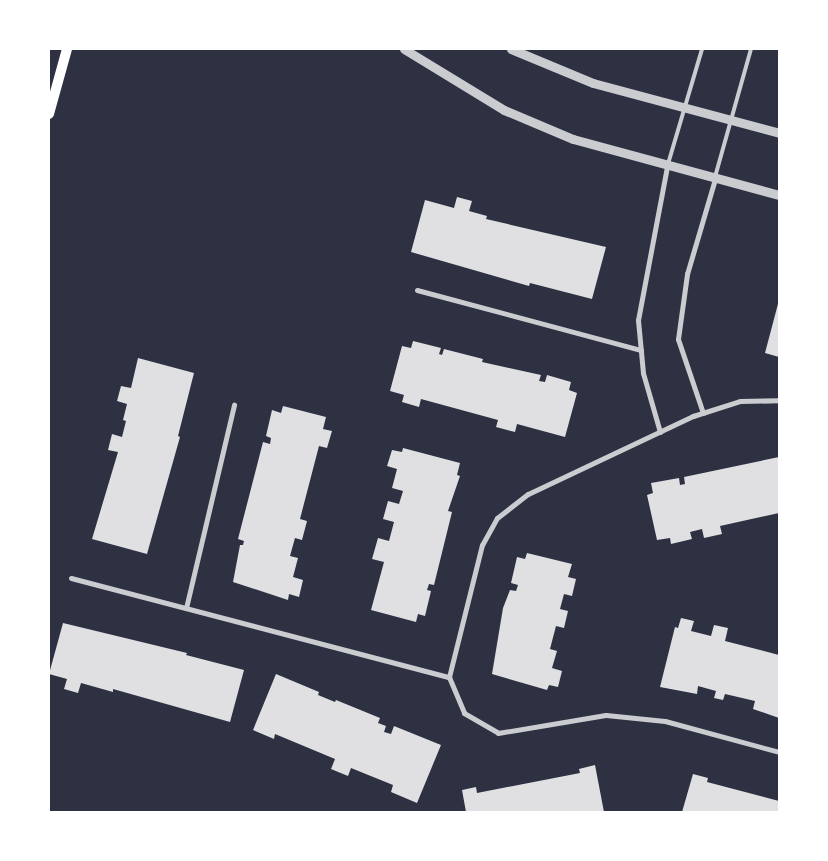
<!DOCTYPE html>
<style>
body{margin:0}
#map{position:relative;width:828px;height:861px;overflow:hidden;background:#2d3142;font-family:"Source Serif 4",serif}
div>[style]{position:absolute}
.building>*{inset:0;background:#e0e0e3}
.service>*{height:4px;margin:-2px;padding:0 2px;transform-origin:2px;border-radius:2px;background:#caccd0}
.minor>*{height:5px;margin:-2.5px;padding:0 2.5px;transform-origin:2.5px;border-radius:2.5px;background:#caccd0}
.tertiary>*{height:9px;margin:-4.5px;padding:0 4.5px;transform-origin:4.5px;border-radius:4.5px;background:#caccd0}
.secondary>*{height:10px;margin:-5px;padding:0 5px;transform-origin:5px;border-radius:5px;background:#fff}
span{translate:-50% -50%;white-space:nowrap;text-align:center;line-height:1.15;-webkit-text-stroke:5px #fff;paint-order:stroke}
.frame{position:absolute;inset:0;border:50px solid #fff;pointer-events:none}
</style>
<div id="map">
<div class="building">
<i style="clip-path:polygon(457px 197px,472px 201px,469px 211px,487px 216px,486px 219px,606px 247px,592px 299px,530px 283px,529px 286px,411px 252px,425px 200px,454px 208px)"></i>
<i style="clip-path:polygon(779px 300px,779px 357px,765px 353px)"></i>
<i style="clip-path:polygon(413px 341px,441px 348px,439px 354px,442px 355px,444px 349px,483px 359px,482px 362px,541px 375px,539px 381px,545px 382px,547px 375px,571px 382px,569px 390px,577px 393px,565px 437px,517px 424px,515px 432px,496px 427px,498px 420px,421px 399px,419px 407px,402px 402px,404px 395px,390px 391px,402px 346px,411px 348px)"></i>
<i style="clip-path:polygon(138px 358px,194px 373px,178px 436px,180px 437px,147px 554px,92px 539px,118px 452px,108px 450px,112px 434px,122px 437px,126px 421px,123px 420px,127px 404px,117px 401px,121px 386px,131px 388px)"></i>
<i style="clip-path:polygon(283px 406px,326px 417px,323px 429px,332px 431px,327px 448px,319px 446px,300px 519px,307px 521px,302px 540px,295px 538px,290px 556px,298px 558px,293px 577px,303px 580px,299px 597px,289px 594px,288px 600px,233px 582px,240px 545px,243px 545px,244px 541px,238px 539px,263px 442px,270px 444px,271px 438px,266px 436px,272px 410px,281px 413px)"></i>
<i style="clip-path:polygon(403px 448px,460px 463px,457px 475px,460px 476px,448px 511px,452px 512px,434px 585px,429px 584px,427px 590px,431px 591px,425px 616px,418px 614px,416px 622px,371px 610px,384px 562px,372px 559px,378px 538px,389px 541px,394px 522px,383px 519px,388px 501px,399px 504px,403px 491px,392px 488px,397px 469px,387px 466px,392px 450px,402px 452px)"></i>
<i style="clip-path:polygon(779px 457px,779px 513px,720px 526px,722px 534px,704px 538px,702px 529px,690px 532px,692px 539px,671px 544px,670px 538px,657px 540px,647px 495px,653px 493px,651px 483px,679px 478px,680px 485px,685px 484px,684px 477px)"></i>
<i style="clip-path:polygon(527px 553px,572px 564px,568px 577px,576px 579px,572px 596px,564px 594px,560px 609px,568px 611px,564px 628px,556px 626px,550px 649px,557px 651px,552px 668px,562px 671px,558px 687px,549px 685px,547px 690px,492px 674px,503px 608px,510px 590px,516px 591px,518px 585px,511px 583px,517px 557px,525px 559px)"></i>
<i style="clip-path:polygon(681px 618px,694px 621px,691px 631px,711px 636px,714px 625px,728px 628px,725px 641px,779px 655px,779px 718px,753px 709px,755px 701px,725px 694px,723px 700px,714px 698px,716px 691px,698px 686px,697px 694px,660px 687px,675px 627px,678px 628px)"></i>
<i style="clip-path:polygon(63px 623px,187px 653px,186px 655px,244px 670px,230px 722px,113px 689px,113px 692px,81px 683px,78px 693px,64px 689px,67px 679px,49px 674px)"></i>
<i style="clip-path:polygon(276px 674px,319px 692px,318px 695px,335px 702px,336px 700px,380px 718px,378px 723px,386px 726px,384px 732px,391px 734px,394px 726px,441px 745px,417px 803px,391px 792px,393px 785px,351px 768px,348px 776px,331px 769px,335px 759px,275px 734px,274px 739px,253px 730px)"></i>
<i style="clip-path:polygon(595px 765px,604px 812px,466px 812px,462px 790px,476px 787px,477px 793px,580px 773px,579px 769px)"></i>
<i style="clip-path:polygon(693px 774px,708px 778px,707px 782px,779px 801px,779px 812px,682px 812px)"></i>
</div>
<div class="service">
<i style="left:668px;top:164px;width:120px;rotate:-73.5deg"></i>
<i style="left:715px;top:177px;width:133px;rotate:-74.3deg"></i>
</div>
<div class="minor">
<i style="left:417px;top:290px;width:232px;rotate:15deg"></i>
<i style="left:703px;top:413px;width:78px;rotate:-108.7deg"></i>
<i style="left:678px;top:339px;width:66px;rotate:-82.1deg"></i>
<i style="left:687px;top:274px;width:99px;rotate:-73.6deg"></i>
<i style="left:660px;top:432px;width:61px;rotate:-106.1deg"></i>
<i style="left:643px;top:373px;width:53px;rotate:-95.4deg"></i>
<i style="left:638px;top:320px;width:156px;rotate:-79.3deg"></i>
<i style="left:71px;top:578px;width:391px;rotate:14.7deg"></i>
<i style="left:186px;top:608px;width:209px;rotate:-76.7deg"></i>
<i style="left:449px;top:677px;width:136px;rotate:-76deg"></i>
<i style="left:482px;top:545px;width:31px;rotate:-61deg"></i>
<i style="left:497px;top:518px;width:39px;rotate:-38deg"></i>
<i style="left:528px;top:494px;width:183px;rotate:-25.3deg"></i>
<i style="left:693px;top:416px;width:49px;rotate:-17.7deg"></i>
<i style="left:740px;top:401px;width:39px;rotate:-1deg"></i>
<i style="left:449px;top:677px;width:39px;rotate:67deg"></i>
<i style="left:464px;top:713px;width:39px;rotate:30deg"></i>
<i style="left:498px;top:733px;width:109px;rotate:-9.5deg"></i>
<i style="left:606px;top:715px;width:59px;rotate:5.8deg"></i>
<i style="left:665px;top:721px;width:118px;rotate:15.2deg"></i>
</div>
<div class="tertiary">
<i style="left:404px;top:49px;width:117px;rotate:31.4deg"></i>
<i style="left:504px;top:110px;width:75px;rotate:22.8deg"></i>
<i style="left:573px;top:139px;width:213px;rotate:15.2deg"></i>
<i style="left:511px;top:49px;width:89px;rotate:22.5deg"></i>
<i style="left:593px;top:83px;width:193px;rotate:15deg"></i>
</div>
<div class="secondary">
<i style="left:49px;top:114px;width:67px;rotate:-74.5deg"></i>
</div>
<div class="frame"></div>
</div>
